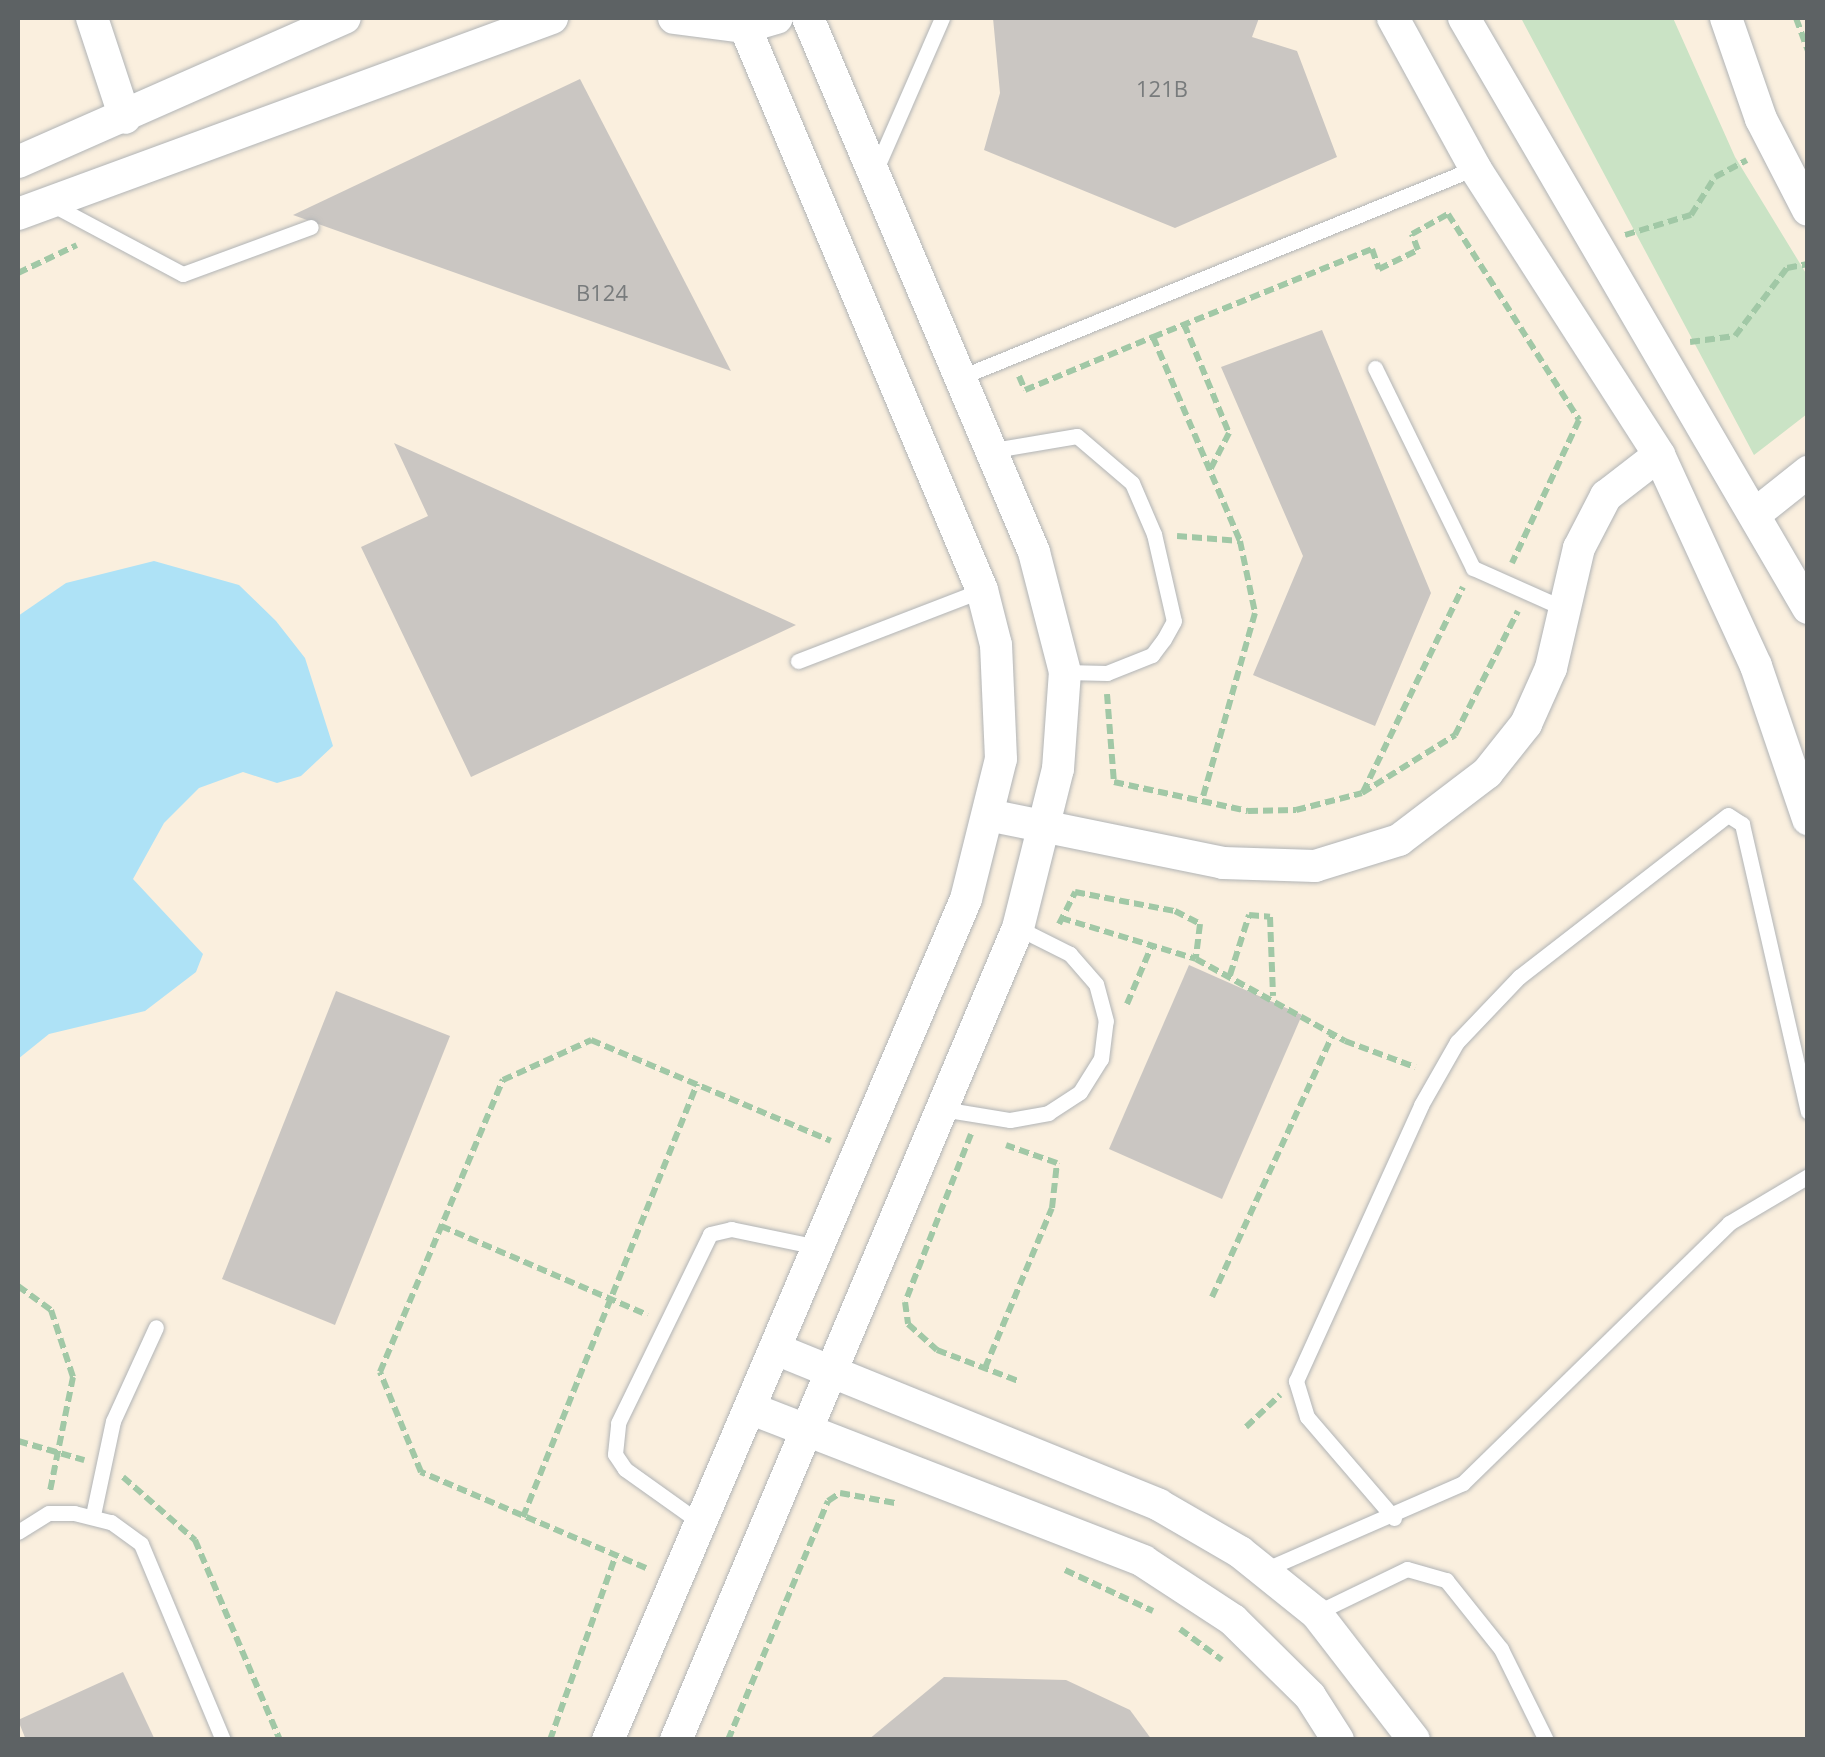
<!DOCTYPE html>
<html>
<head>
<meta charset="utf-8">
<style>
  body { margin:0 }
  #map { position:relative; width:1825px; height:1757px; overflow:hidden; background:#eeebe6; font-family:"Open Sans",sans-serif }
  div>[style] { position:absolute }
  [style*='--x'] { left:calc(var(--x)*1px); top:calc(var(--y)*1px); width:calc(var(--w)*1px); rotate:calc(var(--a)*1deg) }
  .commercial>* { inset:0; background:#faefde }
  .green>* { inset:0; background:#cae3c5 }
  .water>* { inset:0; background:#aee2f6 }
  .building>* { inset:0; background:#cac6c2 }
  .path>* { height:6px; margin-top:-3px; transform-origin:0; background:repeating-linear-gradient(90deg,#a1c8a6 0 10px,transparent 0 15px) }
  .roads { filter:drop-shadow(0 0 2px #b1b4b6) drop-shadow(0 0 2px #b1b4b6) }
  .lane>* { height:15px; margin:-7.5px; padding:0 7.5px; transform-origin:7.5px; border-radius:7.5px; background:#fff }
  .street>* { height:32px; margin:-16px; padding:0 16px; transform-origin:16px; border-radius:16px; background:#fff }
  span { translate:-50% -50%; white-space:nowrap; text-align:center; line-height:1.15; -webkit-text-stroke:10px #fff; paint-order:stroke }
  .number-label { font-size:22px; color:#787b7c }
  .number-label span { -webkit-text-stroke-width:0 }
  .frame { position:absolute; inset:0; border:20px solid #5d6264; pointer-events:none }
</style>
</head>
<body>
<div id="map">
  <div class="commercial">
    <i style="clip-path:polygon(18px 18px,1807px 18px,1807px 1739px,18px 1739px)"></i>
  </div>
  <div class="green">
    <i style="clip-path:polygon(1521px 18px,1673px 18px,1735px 157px,1807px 275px,1807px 414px,1754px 455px)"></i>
  </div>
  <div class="water">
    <i style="clip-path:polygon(154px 561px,239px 585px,276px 621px,305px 658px,333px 746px,301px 776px,277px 783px,243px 772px,199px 788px,164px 823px,133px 879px,203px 954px,196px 972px,145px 1011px,49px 1034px,18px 1059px,18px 616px,66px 583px)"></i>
  </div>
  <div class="building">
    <i style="clip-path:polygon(993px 18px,1259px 18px,1252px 37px,1297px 51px,1337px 157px,1175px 228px,984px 150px,1000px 93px)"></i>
    <i style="clip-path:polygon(580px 79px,731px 371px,293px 215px)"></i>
    <i style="clip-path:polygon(1322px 330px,1431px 593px,1375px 726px,1253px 675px,1303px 556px,1221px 367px)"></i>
    <i style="clip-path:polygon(394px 443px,796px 625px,471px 777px,361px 547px,428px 516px)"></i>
    <i style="clip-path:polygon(1189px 965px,1302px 1015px,1222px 1199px,1109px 1149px)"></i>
    <i style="clip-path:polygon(336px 991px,450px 1036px,335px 1325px,222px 1279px)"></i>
    <i style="clip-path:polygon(123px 1672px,155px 1740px,26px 1740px,18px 1720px)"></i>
    <i style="clip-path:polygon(944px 1677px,1066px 1680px,1130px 1710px,1152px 1740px,868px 1740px)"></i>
  </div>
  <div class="path">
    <i style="--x:1796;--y:18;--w:35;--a:70"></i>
    <i style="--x:1625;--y:235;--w:69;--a:-16.9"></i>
    <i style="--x:1691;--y:215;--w:45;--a:-57.7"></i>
    <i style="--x:1715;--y:177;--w:36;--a:-28"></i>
    <i style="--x:18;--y:273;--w:65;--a:-25.4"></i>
    <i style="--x:1184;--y:324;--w:118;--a:67.6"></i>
    <i style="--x:1229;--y:433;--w:42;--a:117.2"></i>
    <i style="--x:1153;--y:337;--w:236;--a:-21.9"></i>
    <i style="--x:1372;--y:249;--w:21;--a:71"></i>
    <i style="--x:1379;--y:269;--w:43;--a:-26"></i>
    <i style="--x:1418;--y:250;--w:17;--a:-111"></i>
    <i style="--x:1412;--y:234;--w:41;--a:-29.1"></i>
    <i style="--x:1448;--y:214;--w:244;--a:57.5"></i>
    <i style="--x:1579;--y:420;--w:158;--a:115.1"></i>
    <i style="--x:1690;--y:342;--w:45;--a:-7.6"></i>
    <i style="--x:1735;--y:336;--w:86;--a:-52.6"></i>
    <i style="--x:1787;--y:268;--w:21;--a:-11"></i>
    <i style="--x:1019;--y:376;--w:15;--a:67"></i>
    <i style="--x:1025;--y:390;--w:139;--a:-22.5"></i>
    <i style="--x:1153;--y:337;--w:222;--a:66.9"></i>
    <i style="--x:1240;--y:541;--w:74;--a:78.2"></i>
    <i style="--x:1255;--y:613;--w:194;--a:105.8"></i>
    <i style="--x:1177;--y:536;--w:63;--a:4.5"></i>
    <i style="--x:1107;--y:694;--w:88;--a:85.5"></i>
    <i style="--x:1114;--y:782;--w:137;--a:12.2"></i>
    <i style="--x:1248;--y:811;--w:48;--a:-1.2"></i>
    <i style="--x:1296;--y:810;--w:68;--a:-14.4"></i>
    <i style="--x:1362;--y:793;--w:110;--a:-31.9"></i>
    <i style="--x:1455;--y:735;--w:139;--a:-63.1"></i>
    <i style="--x:1363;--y:792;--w:228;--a:-64"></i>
    <i style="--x:1061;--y:918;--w:141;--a:16.9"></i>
    <i style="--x:1059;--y:924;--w:36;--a:-63"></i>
    <i style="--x:1075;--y:892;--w:102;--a:10.8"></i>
    <i style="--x:1175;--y:911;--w:28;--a:27"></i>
    <i style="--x:1200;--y:924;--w:35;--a:97"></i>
    <i style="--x:1196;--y:959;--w:170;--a:28.8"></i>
    <i style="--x:1345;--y:1041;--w:75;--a:20.4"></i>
    <i style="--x:1230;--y:975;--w:63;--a:-72.4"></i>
    <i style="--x:1249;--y:915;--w:21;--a:5"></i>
    <i style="--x:1270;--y:917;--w:79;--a:87.8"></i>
    <i style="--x:1127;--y:1004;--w:64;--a:-67"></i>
    <i style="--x:971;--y:1134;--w:180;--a:111.4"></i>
    <i style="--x:905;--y:1302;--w:22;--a:82"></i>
    <i style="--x:908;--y:1324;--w:39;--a:42"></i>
    <i style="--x:937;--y:1350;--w:87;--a:20.9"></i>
    <i style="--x:441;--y:1226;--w:225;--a:23.3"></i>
    <i style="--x:18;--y:1286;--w:41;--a:36"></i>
    <i style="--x:51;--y:1310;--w:71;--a:71.8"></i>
    <i style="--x:73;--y:1377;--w:116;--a:101.4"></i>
    <i style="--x:1212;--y:1297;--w:292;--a:-65.3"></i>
    <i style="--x:985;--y:1368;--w:173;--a:-67.3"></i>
    <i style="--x:1052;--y:1208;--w:45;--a:-83.7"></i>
    <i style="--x:1057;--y:1163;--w:54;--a:-160.6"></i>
    <i style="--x:1246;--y:1427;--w:47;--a:-43.3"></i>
    <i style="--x:18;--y:1441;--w:69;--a:16.1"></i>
    <i style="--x:123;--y:1477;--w:96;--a:41.2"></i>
    <i style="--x:195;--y:1540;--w:217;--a:67"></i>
    <i style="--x:523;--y:1517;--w:467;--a:-68.1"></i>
    <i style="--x:646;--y:1568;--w:245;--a:-156.9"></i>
    <i style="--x:421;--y:1472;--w:108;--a:-112.3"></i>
    <i style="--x:380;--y:1372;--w:317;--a:-67.2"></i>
    <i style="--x:503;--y:1080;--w:97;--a:-24.4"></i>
    <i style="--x:591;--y:1040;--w:260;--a:22.8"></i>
    <i style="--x:1065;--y:1570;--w:97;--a:25"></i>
    <i style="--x:1180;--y:1629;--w:52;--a:36.4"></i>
    <i style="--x:550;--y:1740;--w:194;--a:-70.4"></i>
    <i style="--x:728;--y:1740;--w:259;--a:-67.3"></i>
    <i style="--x:828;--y:1501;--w:14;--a:-34"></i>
    <i style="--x:840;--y:1493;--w:56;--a:10.3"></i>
  </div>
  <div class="roads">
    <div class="lane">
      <i style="--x:876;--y:169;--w:165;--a:-66.4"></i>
      <i style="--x:53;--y:205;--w:147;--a:28"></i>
      <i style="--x:183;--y:274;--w:136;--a:-20.2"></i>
      <i style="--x:1375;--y:368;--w:223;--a:63.9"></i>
      <i style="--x:1473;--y:568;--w:101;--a:24"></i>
      <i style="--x:961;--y:377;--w:555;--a:-22.13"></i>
      <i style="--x:994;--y:450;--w:84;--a:-9.6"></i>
      <i style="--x:1077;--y:436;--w:72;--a:40.5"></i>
      <i style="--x:1132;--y:483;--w:56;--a:66.7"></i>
      <i style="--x:1154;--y:534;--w:89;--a:77.1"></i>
      <i style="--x:1174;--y:621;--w:21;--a:119"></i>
      <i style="--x:1164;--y:639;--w:20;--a:127"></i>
      <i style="--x:1152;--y:655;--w:48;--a:158.2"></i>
      <i style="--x:1107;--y:673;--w:42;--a:-178.6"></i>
      <i style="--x:798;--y:661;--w:197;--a:-21.1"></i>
      <i style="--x:942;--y:1109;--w:69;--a:9.2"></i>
      <i style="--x:1010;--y:1120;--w:39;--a:-10"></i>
      <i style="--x:1048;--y:1113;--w:38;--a:-33"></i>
      <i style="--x:1080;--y:1092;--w:39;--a:-58"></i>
      <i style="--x:1101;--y:1059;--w:38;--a:-83"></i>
      <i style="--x:1106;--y:1021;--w:38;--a:-105"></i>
      <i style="--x:1096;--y:984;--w:40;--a:-131"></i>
      <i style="--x:1070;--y:954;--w:58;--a:-153.4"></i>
      <i style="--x:93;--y:1515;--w:96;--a:-78"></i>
      <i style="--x:113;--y:1421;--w:103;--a:-65.4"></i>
      <i style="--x:1394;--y:1518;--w:133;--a:-130.7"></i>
      <i style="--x:1307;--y:1417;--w:38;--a:-107"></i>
      <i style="--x:1296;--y:1381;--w:303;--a:-65.6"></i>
      <i style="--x:1421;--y:1105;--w:73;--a:-60.3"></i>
      <i style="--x:1457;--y:1042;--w:90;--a:-46.4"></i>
      <i style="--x:1519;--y:977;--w:264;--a:-37.8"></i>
      <i style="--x:1728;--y:815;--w:17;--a:33"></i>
      <i style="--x:1742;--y:824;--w:295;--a:77.1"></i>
      <i style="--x:702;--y:1524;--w:95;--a:-144.5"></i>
      <i style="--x:625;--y:1469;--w:18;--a:-124"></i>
      <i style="--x:615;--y:1454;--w:31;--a:-84"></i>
      <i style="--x:618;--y:1423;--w:210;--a:-64"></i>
      <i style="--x:710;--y:1234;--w:22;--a:-13"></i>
      <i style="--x:731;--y:1229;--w:89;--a:11.7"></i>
      <i style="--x:18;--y:1532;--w:36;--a:-32"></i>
      <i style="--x:49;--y:1513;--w:25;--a:0"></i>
      <i style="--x:74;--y:1513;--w:38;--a:14"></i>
      <i style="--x:111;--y:1522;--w:37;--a:36"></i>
      <i style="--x:141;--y:1544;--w:212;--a:67.3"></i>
      <i style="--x:1264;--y:1570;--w:217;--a:-23.6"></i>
      <i style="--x:1463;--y:1483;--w:372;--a:-44.3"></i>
      <i style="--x:1729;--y:1223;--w:92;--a:-30.7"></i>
      <i style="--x:1316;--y:1613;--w:101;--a:-25.8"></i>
      <i style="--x:1407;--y:1569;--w:41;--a:15.8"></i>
      <i style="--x:1446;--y:1580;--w:88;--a:51.4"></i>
      <i style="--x:1501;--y:1649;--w:102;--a:63.7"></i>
    </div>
    <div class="street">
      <i style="--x:92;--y:18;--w:105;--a:71.7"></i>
      <i style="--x:674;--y:18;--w:72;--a:7.2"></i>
      <i style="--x:745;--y:27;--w:33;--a:-16"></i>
      <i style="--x:1393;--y:18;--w:171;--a:61.3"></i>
      <i style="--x:1475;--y:168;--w:341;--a:57.3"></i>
      <i style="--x:1659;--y:455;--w:232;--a:65.3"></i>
      <i style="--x:1756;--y:666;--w:162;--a:71.2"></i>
      <i style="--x:1464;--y:18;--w:683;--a:59.76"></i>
      <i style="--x:1726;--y:18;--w:107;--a:70.9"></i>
      <i style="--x:1761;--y:119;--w:102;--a:62.7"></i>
      <i style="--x:18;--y:162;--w:357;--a:-23.8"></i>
      <i style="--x:18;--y:214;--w:569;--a:-20.16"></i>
      <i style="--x:1759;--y:511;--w:63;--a:-38.5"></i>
      <i style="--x:993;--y:816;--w:235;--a:11.5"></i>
      <i style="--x:1223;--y:863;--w:92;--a:1.9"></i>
      <i style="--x:1315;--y:866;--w:88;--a:-17.2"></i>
      <i style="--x:1399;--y:840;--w:111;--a:-37.3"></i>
      <i style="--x:1487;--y:773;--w:63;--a:-51.5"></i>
      <i style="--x:1526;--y:724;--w:61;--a:-65.9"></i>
      <i style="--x:1551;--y:668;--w:123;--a:-76.9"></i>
      <i style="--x:1579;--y:548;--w:59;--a:-62.6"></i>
      <i style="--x:1606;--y:496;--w:67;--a:-37.7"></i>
      <i style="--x:778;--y:1350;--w:411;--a:22.1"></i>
      <i style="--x:1159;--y:1505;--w:94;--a:30.1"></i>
      <i style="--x:1240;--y:1552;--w:97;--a:38.8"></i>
      <i style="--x:1316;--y:1613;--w:160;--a:52.3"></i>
      <i style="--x:752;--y:1409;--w:420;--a:21.2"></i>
      <i style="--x:1143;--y:1561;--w:108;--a:33.2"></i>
      <i style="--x:1233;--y:1620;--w:108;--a:44.6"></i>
      <i style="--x:1310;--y:1696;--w:52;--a:57.5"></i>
      <i style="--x:608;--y:1740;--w:914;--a:-66.94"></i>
      <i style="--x:966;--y:899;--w:144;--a:-76"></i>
      <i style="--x:1001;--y:759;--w:114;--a:-92.5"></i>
      <i style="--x:996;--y:645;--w:57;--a:-104.3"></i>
      <i style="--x:982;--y:590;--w:611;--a:-112.83"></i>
      <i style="--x:676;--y:1740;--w:881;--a:-67.16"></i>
      <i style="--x:1018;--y:928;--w:164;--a:-75.9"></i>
      <i style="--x:1058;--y:769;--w:97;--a:-85.9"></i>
      <i style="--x:1065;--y:672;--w:124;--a:-104.5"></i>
      <i style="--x:1034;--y:552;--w:580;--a:-112.94"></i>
    </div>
  </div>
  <div class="number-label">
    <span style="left:1162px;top:89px">121B</span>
    <span style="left:602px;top:293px">B124</span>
  </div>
  <div class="frame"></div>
</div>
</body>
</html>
